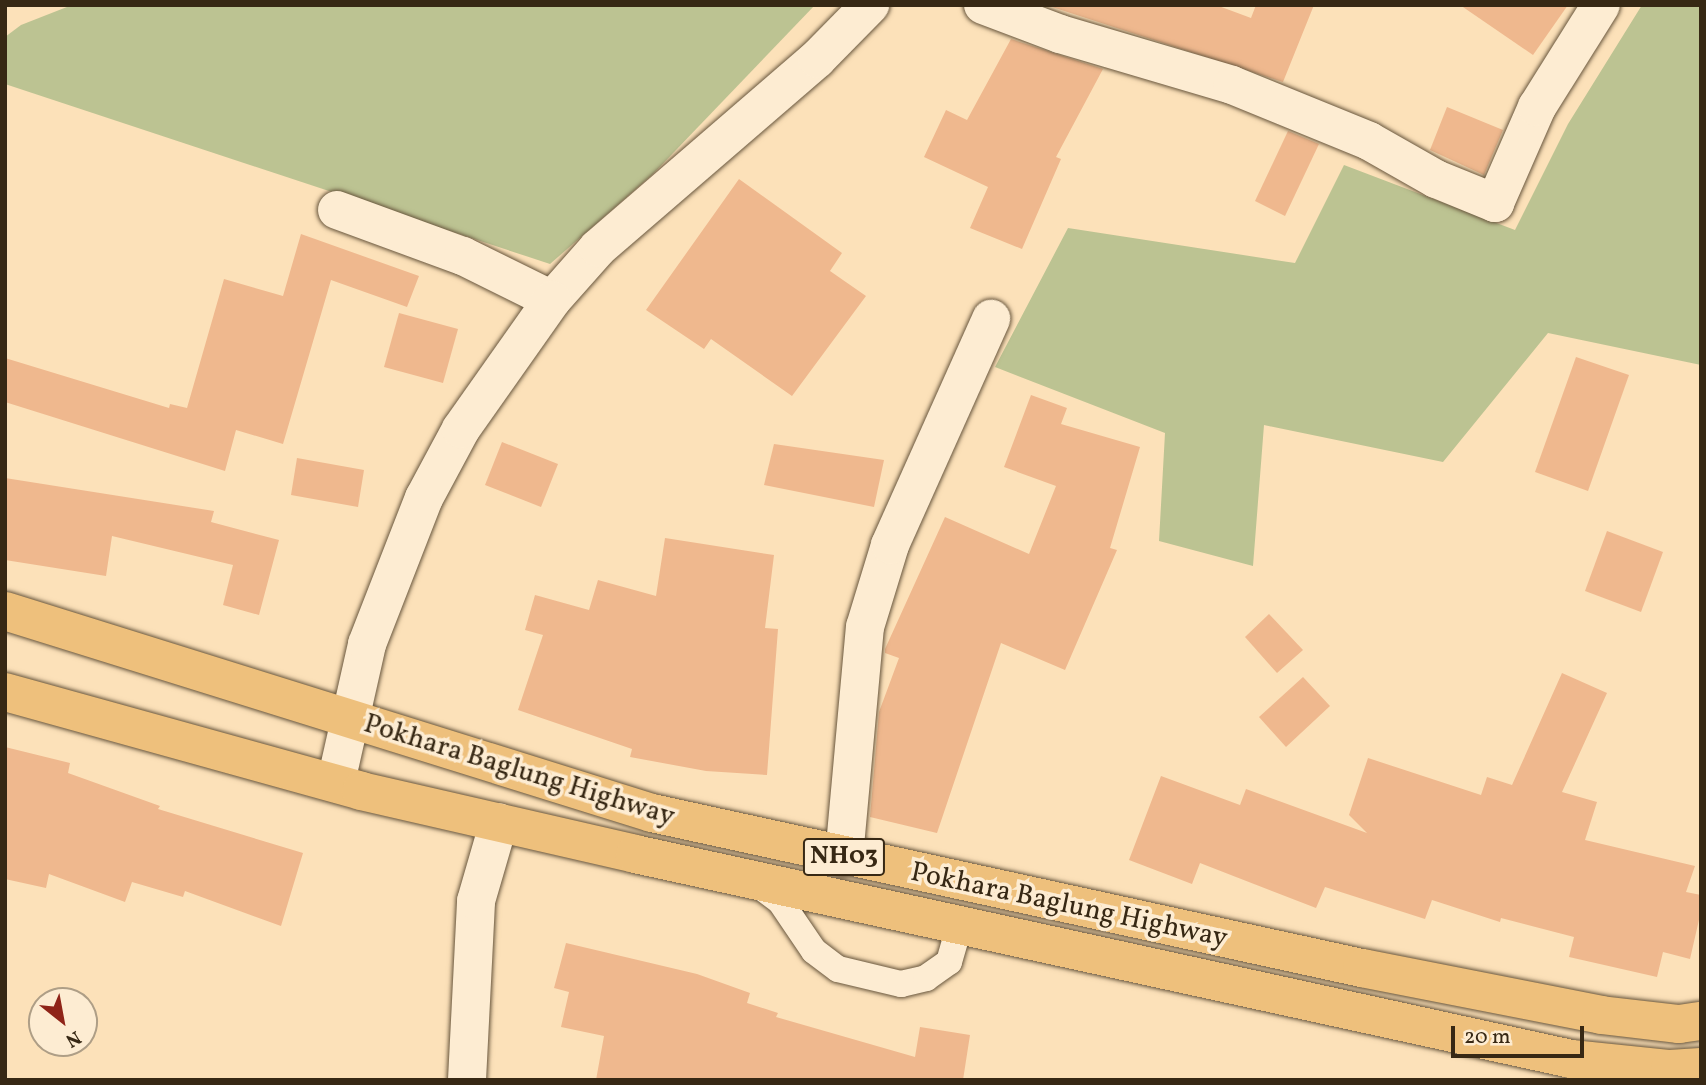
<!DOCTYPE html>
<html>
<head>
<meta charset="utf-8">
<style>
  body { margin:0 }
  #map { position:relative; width:1706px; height:1085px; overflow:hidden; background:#fce1b9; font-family:Vollkorn,serif }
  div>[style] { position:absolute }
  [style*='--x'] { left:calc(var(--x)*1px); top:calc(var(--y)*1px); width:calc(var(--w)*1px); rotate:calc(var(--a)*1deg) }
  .green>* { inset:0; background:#bcc392 }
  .building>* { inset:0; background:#efb88e }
  .roads { filter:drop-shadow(0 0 2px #68563d) drop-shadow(0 0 2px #68563d) }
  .service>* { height:26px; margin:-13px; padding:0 13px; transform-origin:13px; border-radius:13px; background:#fdecd2 }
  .minor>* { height:38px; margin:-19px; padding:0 19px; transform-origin:19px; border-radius:19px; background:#fdecd2 }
  .trunk>* { height:38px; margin:-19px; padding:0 19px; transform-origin:19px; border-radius:19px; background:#eec07c }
  span { translate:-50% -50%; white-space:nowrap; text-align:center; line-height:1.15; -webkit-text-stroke:7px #fdecd2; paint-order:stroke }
  .shield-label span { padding:2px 5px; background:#fdecd2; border:2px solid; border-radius:5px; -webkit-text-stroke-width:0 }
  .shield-label { font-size:26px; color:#372814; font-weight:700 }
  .street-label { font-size:28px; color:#372814 }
  .frame { position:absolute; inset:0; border:7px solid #372814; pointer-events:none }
  .north { position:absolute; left:28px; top:987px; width:70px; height:70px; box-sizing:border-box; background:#fdecd2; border:2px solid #ae9e86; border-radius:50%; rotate:149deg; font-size:19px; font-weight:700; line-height:28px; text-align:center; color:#372814 }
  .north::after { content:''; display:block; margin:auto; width:24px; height:32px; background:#8f2418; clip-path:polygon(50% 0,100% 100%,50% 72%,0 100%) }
  .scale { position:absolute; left:1451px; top:1026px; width:133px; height:32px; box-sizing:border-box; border:4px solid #372814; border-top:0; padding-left:9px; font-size:21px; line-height:24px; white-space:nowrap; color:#372814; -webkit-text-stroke:5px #fdecd2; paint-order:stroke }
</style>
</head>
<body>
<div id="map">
  <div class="green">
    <i style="clip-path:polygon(72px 5px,815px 5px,653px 174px,550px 264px,5px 84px,5px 37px,21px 25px)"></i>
    <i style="clip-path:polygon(1642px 5px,1701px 5px,1701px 365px,1548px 333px,1443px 462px,1264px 425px,1253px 566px,1159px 541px,1165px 433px,995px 367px,1068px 228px,1295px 263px,1344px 165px,1515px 230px,1568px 124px)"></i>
  </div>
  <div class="building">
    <i style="clip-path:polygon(1046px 5px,1216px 5px,1251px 18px,1256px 5px,1314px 5px,1283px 82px)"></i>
    <i style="clip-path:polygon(1460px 5px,1568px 5px,1533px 55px)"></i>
    <i style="clip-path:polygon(1011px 39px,1103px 69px,1056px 157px,1061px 159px,1022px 249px,970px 228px,988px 187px,924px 157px,946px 110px,967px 120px)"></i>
    <i style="clip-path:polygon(1447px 107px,1503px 130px,1484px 175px,1430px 150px)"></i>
    <i style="clip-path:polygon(1288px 131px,1319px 144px,1285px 216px,1255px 201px)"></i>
    <i style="clip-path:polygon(739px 179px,842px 253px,830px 271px,866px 296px,792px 396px,711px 339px,704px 349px,646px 310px)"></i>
    <i style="clip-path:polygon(301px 234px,419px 276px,407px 307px,331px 280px,283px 444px,236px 430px,225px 471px,5px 402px,5px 358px,169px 408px,170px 404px,187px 408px,224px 279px,283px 296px)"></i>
    <i style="clip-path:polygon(399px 313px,458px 329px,443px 383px,384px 367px)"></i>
    <i style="clip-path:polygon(1576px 357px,1629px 375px,1588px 491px,1535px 472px)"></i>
    <i style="clip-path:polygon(1031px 395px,1067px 408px,1061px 424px,1140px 447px,1110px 548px,1117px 550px,1065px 670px,1001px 643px,937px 833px,870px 817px,879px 712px,899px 658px,885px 653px,885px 649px,945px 517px,1029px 554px,1056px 486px,1004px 467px)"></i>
    <i style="clip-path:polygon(502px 442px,558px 464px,541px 507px,485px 485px)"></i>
    <i style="clip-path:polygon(774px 444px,884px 460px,874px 507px,764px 485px)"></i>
    <i style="clip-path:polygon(297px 458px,364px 470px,358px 507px,291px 495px)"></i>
    <i style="clip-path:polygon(5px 478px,214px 511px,211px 522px,279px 540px,259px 615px,223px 605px,233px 565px,112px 536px,106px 576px,5px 560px)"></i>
    <i style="clip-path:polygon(1607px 531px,1663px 552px,1641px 612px,1585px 591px)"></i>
    <i style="clip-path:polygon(665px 538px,774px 555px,765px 628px,778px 629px,767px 775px,706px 771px,630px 757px,632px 749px,518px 710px,543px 635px,525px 630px,535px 595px,589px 610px,598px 580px,656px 596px)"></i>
    <i style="clip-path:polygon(1269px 614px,1303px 650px,1277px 673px,1245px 637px)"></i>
    <i style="clip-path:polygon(1562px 673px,1607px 693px,1562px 792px,1597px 802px,1585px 840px,1695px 866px,1686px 892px,1701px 895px,1701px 911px,1690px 959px,1663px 952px,1657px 977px,1569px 957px,1574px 937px,1501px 918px,1500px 922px,1432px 900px,1425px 919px,1325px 887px,1316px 908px,1200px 863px,1192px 884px,1129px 860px,1161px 776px,1240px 805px,1246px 789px,1367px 833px,1349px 815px,1368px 758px,1481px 795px,1487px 777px,1512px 785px)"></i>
    <i style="clip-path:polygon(1303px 677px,1330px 706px,1286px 747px,1259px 717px)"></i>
    <i style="clip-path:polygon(5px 747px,70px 763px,68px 773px,160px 806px,158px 809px,303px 853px,281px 926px,185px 891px,183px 897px,132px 882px,125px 902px,49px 874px,46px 888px,5px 879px)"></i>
    <i style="clip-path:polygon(566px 943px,697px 974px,750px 993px,747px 1003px,778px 1013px,776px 1017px,915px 1057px,920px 1027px,970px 1035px,963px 1080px,596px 1080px,604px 1036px,561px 1027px,569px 992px,554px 988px)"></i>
  </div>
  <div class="roads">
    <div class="service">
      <i style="--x:756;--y:883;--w:30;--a:37"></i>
      <i style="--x:780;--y:901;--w:60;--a:55.8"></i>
      <i style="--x:814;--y:951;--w:30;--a:37"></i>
      <i style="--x:838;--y:969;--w:65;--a:13.4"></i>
      <i style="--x:901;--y:984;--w:26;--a:-13"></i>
      <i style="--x:926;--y:978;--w:28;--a:-35"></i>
      <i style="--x:949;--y:962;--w:40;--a:-74"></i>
    </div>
    <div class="minor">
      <i style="--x:983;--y:5;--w:82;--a:20.6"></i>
      <i style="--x:1060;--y:34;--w:179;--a:16.5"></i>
      <i style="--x:1232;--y:85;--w:148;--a:22.2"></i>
      <i style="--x:1369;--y:141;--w:77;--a:29.6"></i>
      <i style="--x:1436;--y:179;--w:64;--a:22.1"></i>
      <i style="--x:1495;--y:203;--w:105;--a:-66.4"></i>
      <i style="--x:1537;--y:107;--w:120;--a:-57.9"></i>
      <i style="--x:337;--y:210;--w:134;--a:20.1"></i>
      <i style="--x:463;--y:256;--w:99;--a:26.3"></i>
      <i style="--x:552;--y:300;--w:69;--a:-48.5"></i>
      <i style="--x:598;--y:248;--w:289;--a:-40.8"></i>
      <i style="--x:817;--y:59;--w:76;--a:-45.5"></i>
      <i style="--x:336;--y:782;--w:141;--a:-77.3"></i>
      <i style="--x:367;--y:644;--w:157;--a:-68.7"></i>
      <i style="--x:424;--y:498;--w:78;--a:-61.8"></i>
      <i style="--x:461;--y:429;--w:158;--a:-54.8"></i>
      <i style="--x:844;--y:857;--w:231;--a:-84.8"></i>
      <i style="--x:865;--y:627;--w:86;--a:-73"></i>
      <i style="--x:890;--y:545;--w:248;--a:-65.9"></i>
      <i style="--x:467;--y:1080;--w:179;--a:-87.1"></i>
      <i style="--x:476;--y:901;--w:82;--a:-73.8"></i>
    </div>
    <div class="trunk">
      <i style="--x:5;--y:611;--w:678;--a:17.34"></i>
      <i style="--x:652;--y:813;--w:727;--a:12.32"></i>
      <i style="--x:1362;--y:968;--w:244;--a:11.1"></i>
      <i style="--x:1601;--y:1015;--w:79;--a:6.6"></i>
      <i style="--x:1679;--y:1024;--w:22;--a:-8"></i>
      <i style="--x:5;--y:692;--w:370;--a:15.5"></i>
      <i style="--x:361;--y:791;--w:281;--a:12.9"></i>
      <i style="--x:635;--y:854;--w:958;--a:12.35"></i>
      <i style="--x:1571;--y:1059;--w:100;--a:5.8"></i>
      <i style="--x:1670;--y:1069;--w:31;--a:-4"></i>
    </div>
  </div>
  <div class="shield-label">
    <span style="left:844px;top:857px">NH03</span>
  </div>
  <div class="street-label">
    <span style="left:519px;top:771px;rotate:17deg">Pokhara Baglung Highway</span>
    <span style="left:1069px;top:906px;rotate:12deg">Pokhara Baglung Highway</span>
  </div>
  <div class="frame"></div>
  <div class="north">N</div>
  <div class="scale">20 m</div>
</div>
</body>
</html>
